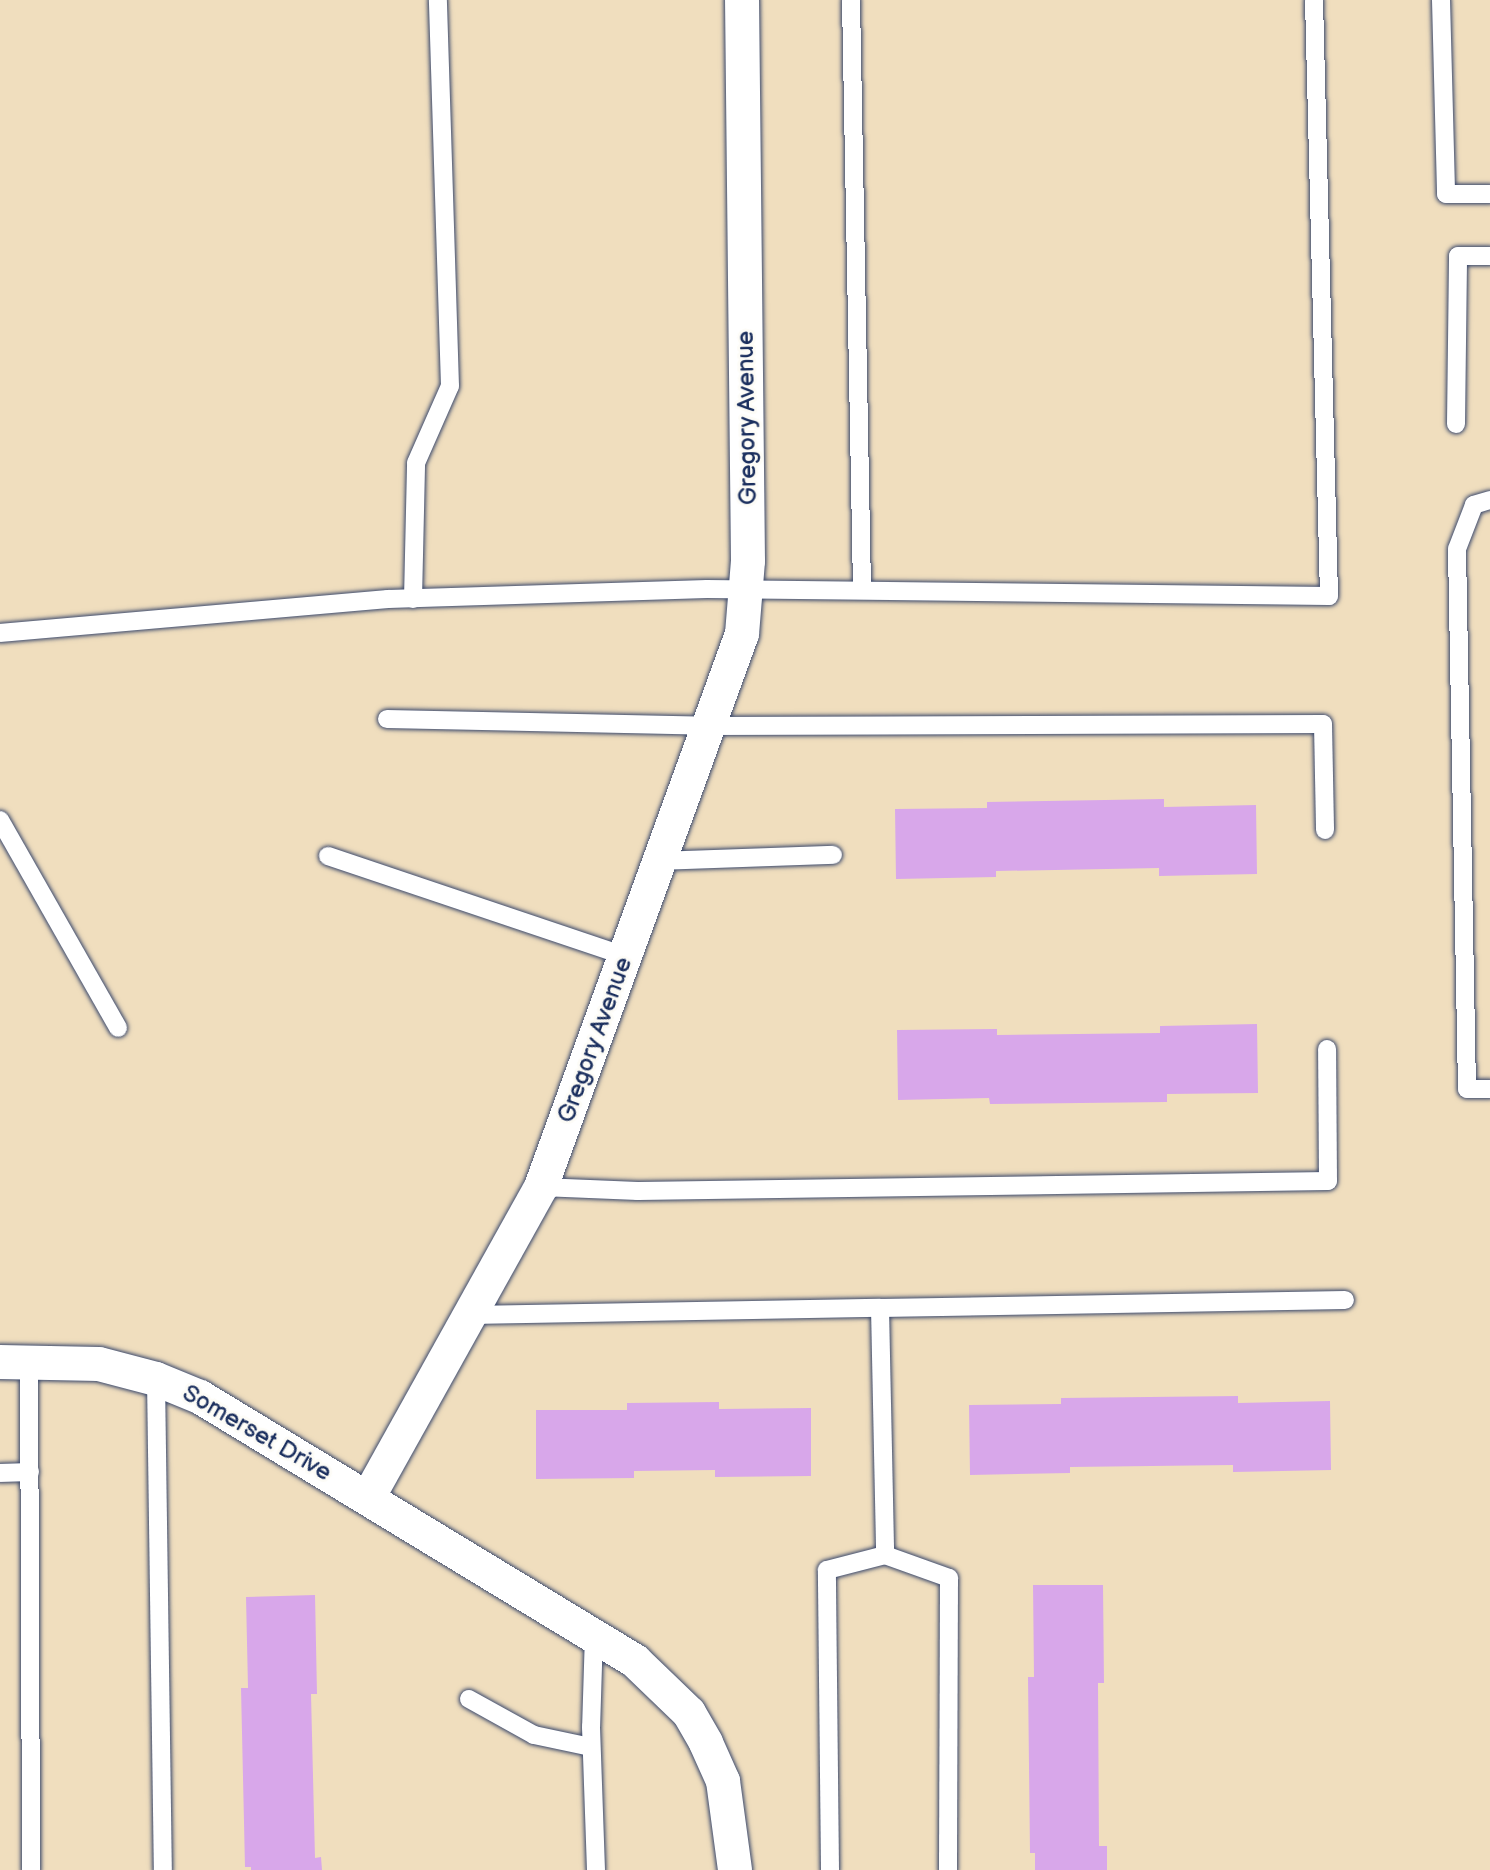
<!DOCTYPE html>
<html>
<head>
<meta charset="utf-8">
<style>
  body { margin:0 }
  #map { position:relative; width:1490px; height:1870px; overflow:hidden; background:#f0debe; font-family:"Balsamiq Sans",sans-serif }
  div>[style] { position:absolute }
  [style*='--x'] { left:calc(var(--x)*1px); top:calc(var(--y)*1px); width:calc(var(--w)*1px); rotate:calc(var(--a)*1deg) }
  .building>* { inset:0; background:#d8a7ea }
  .roads { filter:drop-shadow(0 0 2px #3b496c) drop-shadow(0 0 2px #3b496c) }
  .service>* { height:18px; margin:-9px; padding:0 9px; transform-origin:9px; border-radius:9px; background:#fff }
  .minor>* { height:34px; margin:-17px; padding:0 17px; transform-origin:17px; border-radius:17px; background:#fff }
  span { translate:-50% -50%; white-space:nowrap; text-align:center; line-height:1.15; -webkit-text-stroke:6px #fdfcf7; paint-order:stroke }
  .street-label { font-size:24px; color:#1b2f5e }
</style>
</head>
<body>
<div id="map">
  <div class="building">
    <i style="clip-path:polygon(1164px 799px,1164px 807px,1256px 805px,1257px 874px,1159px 876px,1159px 868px,996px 871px,996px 877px,896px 879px,895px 809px,987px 808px,987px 802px)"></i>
    <i style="clip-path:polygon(1257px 1024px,1258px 1093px,1167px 1094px,1167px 1102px,990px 1104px,989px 1098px,898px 1100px,897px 1030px,997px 1029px,997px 1035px,1160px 1033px,1160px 1026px)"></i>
    <i style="clip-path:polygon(1238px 1396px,1238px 1403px,1330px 1401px,1331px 1470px,1233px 1472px,1233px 1465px,1070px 1467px,1070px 1473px,970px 1475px,969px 1405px,1061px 1404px,1061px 1398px)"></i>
    <i style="clip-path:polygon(719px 1402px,719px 1409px,811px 1408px,811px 1476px,715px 1477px,715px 1470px,634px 1471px,634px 1478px,536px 1479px,536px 1410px,627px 1410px,627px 1403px)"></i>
    <i style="clip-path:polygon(1033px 1585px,1103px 1585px,1104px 1683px,1098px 1683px,1099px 1846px,1107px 1846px,1107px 1870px,1035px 1870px,1035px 1853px,1030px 1853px,1028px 1677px,1034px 1677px)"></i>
    <i style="clip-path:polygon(315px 1595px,317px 1694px,311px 1694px,315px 1858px,321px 1857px,322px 1870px,251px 1870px,251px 1867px,245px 1867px,241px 1688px,248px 1688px,246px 1597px)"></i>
  </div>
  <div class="roads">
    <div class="service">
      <i style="--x:851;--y:0;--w:589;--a:88.93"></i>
      <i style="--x:1441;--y:0;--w:194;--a:88.5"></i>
      <i style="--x:1446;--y:194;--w:44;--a:0"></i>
      <i style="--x:1456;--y:424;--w:168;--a:-89.3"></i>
      <i style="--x:1458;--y:256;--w:32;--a:0"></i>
      <i style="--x:1490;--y:500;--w:17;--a:163"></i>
      <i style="--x:1474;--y:505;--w:47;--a:111.1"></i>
      <i style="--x:1457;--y:549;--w:540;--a:88.94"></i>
      <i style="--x:1467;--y:1089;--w:23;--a:0"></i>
      <i style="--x:413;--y:599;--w:136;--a:-88.7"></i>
      <i style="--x:416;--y:463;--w:84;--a:-66.2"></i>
      <i style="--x:450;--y:386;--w:386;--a:-91.8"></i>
      <i style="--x:0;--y:633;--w:389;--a:-5"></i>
      <i style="--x:388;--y:599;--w:319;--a:-1.8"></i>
      <i style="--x:707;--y:589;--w:622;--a:0.64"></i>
      <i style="--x:1329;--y:596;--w:596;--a:-91.44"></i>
      <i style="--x:387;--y:719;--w:321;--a:1.2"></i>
      <i style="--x:708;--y:726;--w:615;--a:-0.19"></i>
      <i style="--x:1323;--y:724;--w:106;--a:88.9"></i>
      <i style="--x:0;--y:820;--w:239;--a:60.4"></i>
      <i style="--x:328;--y:856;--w:313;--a:18.6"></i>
      <i style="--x:659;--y:861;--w:174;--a:-2"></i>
      <i style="--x:541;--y:1187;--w:97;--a:2.4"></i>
      <i style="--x:638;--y:1191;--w:690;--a:-0.83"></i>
      <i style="--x:1328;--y:1181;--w:132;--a:-90.4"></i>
      <i style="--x:880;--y:1308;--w:465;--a:-1"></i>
      <i style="--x:470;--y:1315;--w:410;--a:-1"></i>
      <i style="--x:880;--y:1308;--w:247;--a:88.8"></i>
      <i style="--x:885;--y:1555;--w:68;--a:19.8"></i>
      <i style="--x:949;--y:1578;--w:292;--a:90.2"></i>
      <i style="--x:29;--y:1361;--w:509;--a:89.77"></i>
      <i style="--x:156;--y:1379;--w:491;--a:89.2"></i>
      <i style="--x:0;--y:1473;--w:30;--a:-2"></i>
      <i style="--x:594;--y:1634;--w:93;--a:91.8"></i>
      <i style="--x:591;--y:1727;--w:143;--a:88"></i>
      <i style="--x:469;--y:1699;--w:74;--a:29"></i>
      <i style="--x:534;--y:1735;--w:58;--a:11.9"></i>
      <i style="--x:830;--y:1870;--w:300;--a:-90.6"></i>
      <i style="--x:827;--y:1570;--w:60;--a:-14.5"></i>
    </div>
    <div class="minor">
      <i style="--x:0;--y:1362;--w:99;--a:1.2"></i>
      <i style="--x:99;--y:1364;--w:59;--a:14.7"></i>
      <i style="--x:156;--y:1379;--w:48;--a:22.2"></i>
      <i style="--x:200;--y:1397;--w:509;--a:31.25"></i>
      <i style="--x:635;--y:1661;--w:75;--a:43.9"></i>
      <i style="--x:689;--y:1713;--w:34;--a:60"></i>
      <i style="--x:706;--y:1743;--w:42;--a:65.9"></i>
      <i style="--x:723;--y:1781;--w:90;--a:82.3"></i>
      <i style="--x:368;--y:1498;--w:356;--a:-60.9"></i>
      <i style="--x:541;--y:1187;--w:588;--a:-70.03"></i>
      <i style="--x:742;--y:634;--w:73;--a:-85.3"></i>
      <i style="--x:748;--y:561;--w:561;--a:-90.61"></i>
    </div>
  </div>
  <div class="street-label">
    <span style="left:747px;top:418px;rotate:-91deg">Gregory Avenue</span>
    <span style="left:595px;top:1040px;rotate:-70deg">Gregory Avenue</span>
    <span style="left:257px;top:1433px;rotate:30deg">Somerset Drive</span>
  </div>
</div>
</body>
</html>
